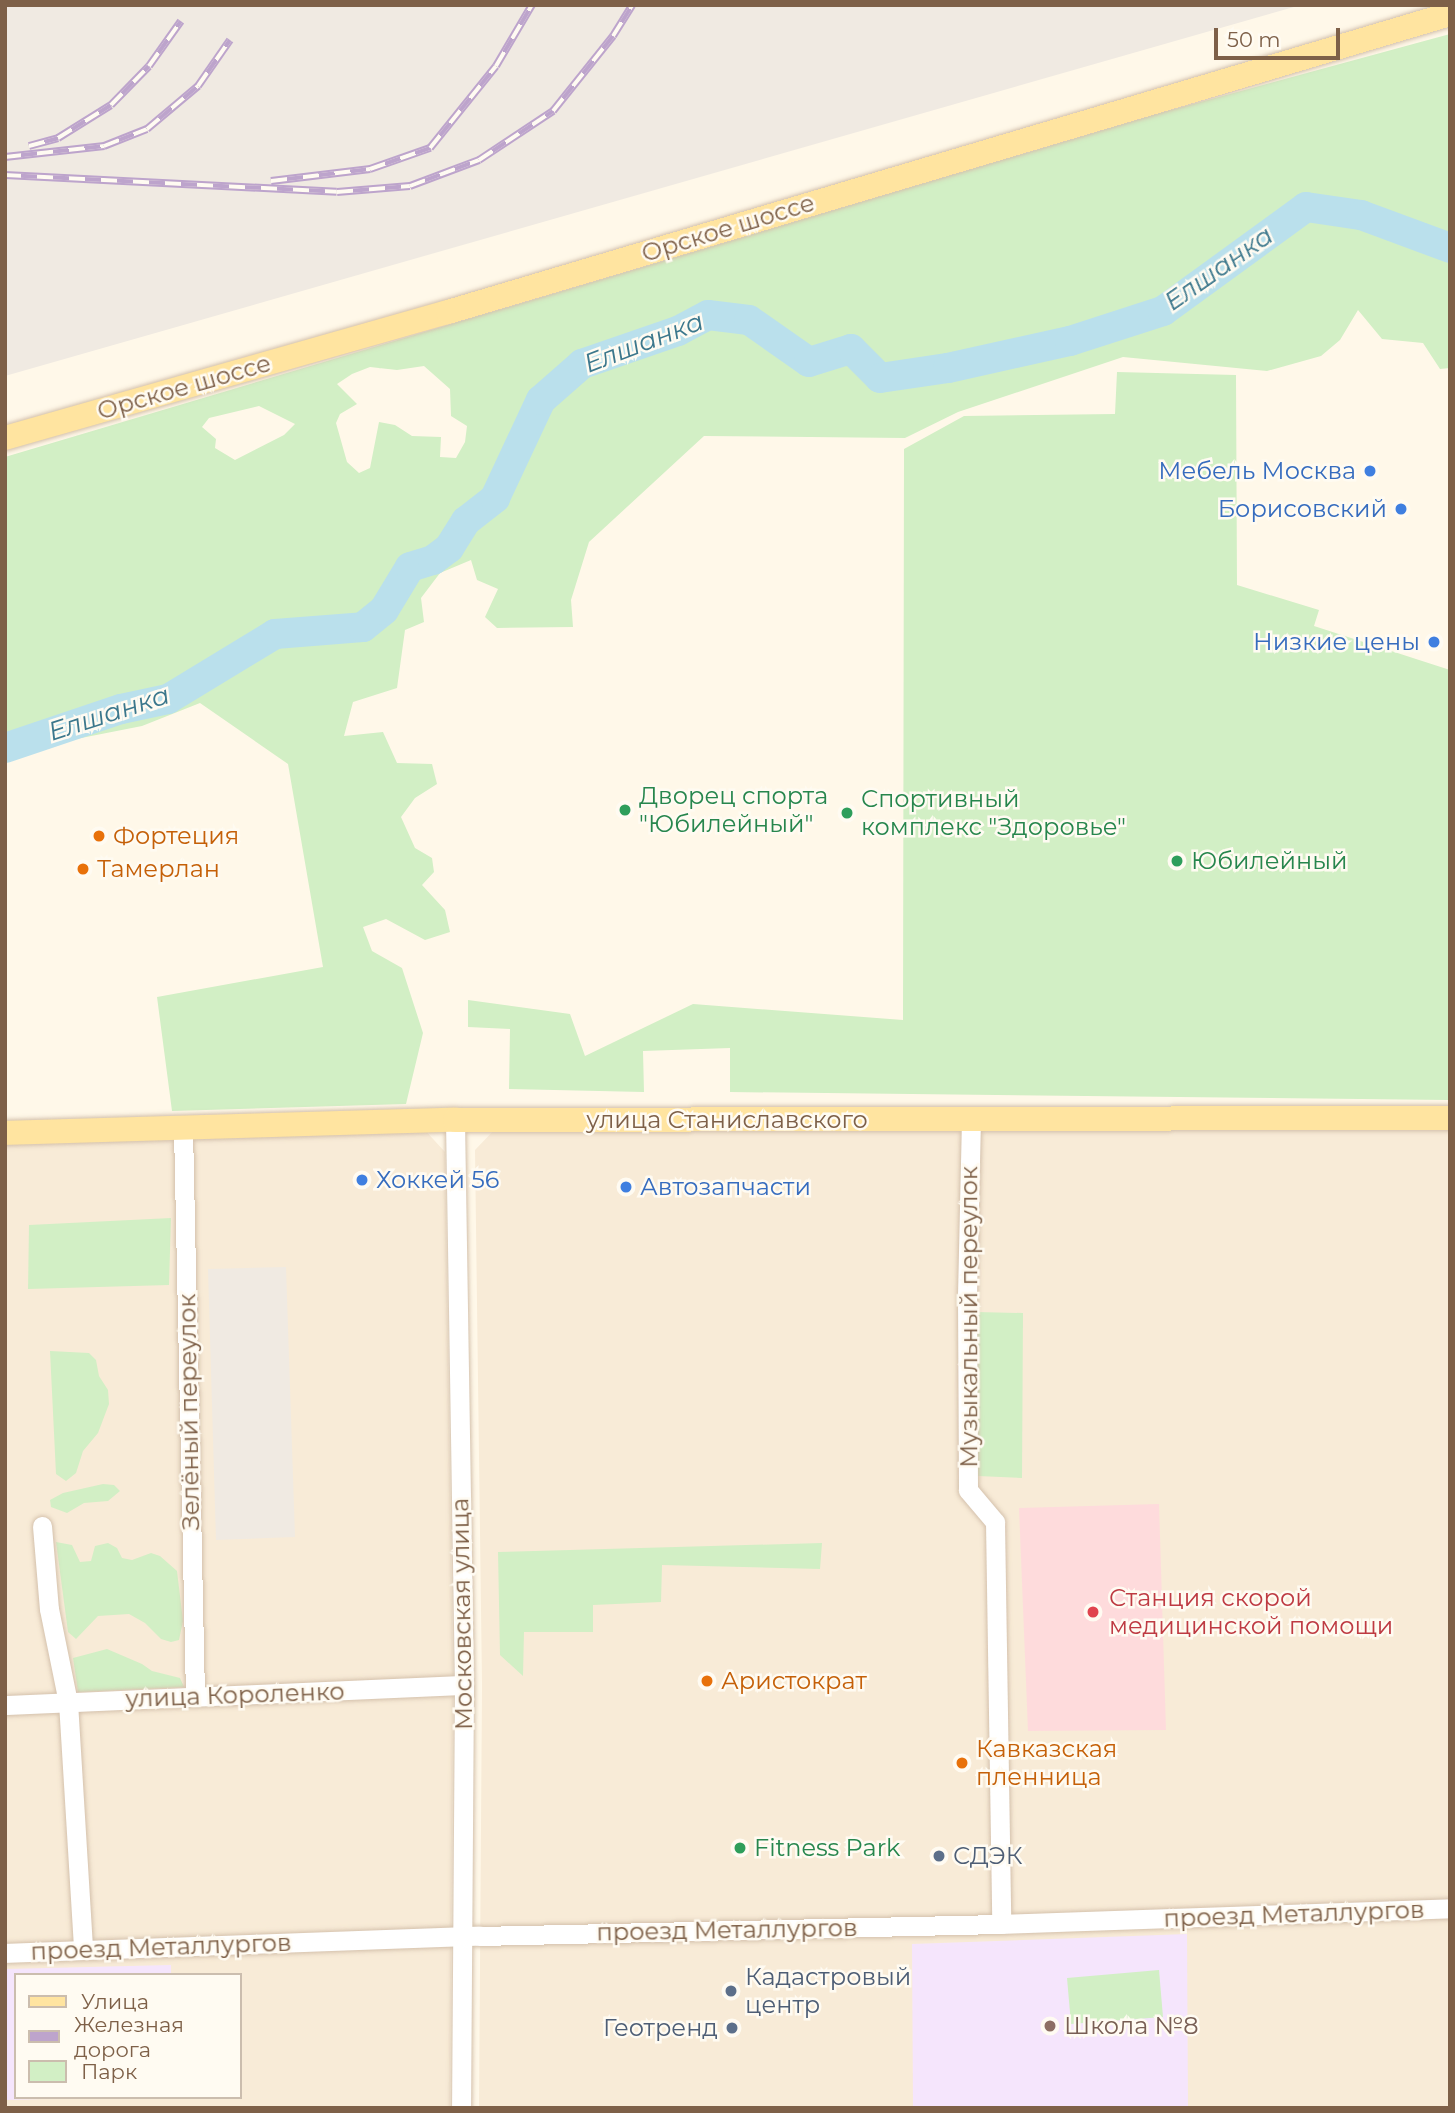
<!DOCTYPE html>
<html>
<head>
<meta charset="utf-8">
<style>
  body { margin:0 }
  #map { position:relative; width:1455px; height:2113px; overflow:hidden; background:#fff8e9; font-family:Montserrat,sans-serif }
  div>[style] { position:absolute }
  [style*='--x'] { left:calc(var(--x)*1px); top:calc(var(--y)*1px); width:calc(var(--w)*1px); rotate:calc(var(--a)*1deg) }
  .residential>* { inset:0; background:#f8ebd7 }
  .industrial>* { inset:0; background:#f0eae2 }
  .education>* { inset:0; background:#f5e5fc }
  .medical>* { inset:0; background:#fedbdc }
  .green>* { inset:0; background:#d2efc5 }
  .river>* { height:30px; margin:-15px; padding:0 15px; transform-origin:15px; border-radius:15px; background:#bae0ec }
  .roads { filter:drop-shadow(0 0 2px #d4c1ac) drop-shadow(0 0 2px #d4c1ac) }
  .minor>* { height:19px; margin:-9.5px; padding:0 9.5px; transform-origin:9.5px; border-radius:9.5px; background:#fff }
  .major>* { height:24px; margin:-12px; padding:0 12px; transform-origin:12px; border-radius:12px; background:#ffe4a0 }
  .rail>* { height:8px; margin-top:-4px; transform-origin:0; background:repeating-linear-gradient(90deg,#fffbf2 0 16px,#bda4cc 0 32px); box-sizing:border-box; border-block:2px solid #bda4cc }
  .dots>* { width:19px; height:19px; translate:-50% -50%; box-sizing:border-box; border:4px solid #fffbf2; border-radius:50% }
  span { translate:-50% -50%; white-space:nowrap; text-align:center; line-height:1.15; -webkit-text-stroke:5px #fffbf2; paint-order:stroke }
  .street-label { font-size:24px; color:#7e6048 }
  .shop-label { font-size:24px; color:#366cbe }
  .right { translate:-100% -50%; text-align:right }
  .left { translate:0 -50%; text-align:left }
  .leisure-label { font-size:24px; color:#27864d }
  .food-label { font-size:24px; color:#c56008 }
  .health-label { font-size:24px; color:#be3a42 }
  .service-label { font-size:24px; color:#4e5e75 }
  .education-label { font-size:24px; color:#785e54 }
  .water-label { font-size:26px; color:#3b778c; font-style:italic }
  .frame { position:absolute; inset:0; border:7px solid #7e6048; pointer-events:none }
  .legend { position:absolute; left:14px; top:1973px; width:228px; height:126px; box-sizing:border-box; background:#fffbf2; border:2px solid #cbbdae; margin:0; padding:9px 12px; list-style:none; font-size:21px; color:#7e6048 }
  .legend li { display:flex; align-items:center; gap:14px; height:35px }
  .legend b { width:35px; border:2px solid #cbbdae }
  .scale { position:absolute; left:1214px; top:28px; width:126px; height:32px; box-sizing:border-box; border:4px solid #7e6048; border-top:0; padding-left:9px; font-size:21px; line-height:24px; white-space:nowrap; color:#7e6048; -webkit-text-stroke:5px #fffbf2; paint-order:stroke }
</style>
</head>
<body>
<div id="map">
  <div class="residential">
    <i style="clip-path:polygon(1450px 1125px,1450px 2108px,479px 2108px,482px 1685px,475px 1150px,497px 1127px)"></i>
    <i style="clip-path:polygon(evenodd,423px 1128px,445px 1152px,453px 1685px,450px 2108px,5px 2108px,5px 1141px,423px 1128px,16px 1975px,240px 1975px,240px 2097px,16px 2097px,16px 1975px)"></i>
  </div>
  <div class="industrial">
    <i style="clip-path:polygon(5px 5px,1301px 5px,5px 376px)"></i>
    <i style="clip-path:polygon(286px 1267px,295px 1537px,216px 1540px,208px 1269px)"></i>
  </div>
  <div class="education">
    <i style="clip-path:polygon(1187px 1934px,1188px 2108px,913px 2108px,912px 1944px)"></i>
    <i style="clip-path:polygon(171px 1965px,171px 1975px,16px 1975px,16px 2097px,116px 2097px,5px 2100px,5px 1969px)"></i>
  </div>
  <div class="medical">
    <i style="clip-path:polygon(1159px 1504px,1166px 1730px,1028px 1731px,1019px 1508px)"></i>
  </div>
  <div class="green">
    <i style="clip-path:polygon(evenodd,1450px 34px,1450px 368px,1440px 369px,1423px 343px,1382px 339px,1358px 310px,1340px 340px,1321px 356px,1267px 371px,1123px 357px,958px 412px,905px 438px,704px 436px,589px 542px,571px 600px,573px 627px,497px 628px,485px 617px,498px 589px,477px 580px,471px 560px,440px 573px,421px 598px,424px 622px,405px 630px,397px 688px,353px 702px,344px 736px,383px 732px,397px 763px,432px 764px,437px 784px,415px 798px,401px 817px,415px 848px,432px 858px,434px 872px,422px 885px,445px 910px,450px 932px,425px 940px,386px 919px,363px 927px,372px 951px,402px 968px,423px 1033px,406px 1104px,172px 1111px,157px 997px,323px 967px,288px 764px,200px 703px,142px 726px,5px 753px,5px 457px,1160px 113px,1450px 34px,424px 366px,450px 389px,451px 416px,467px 426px,465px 442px,456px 458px,440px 457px,441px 437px,412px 436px,395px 425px,379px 422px,370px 468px,359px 473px,347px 462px,336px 423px,340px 414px,357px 404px,337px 384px,352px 374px,370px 367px,397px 370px,424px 366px,1450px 34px,259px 406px,295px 424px,284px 435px,235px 460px,215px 448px,216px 439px,202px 427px,209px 418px,259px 406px)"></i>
    <i style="clip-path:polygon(1117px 372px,1236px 375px,1237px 585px,1319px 610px,1314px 626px,1450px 670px,1450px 1100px,730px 1092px,730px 1048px,643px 1051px,644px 1092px,509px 1089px,510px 1029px,468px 1027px,468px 1000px,570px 1014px,585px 1056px,693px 1004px,903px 1020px,904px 449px,964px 416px,1115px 414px)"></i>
    <i style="clip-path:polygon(171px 1218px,169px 1285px,28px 1289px,29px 1225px)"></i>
    <i style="clip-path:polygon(976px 1312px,1023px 1313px,1022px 1478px,978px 1476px)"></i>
    <i style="clip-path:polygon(50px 1351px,89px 1353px,96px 1360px,99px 1376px,108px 1390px,109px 1404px,98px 1433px,83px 1451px,76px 1473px,66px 1481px,56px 1474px)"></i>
    <i style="clip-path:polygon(103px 1484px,114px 1485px,120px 1491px,108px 1501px,84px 1503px,67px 1513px,51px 1507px,50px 1500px,63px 1493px)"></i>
    <i style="clip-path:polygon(56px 1542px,72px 1545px,80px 1562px,91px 1561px,95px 1546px,108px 1543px,117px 1548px,122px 1558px,132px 1560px,151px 1553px,160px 1556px,177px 1571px,183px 1621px,179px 1640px,171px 1642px,161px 1639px,145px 1623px,129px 1614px,98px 1616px,76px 1639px,68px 1632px)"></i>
    <i style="clip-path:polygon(822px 1543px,820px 1569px,662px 1565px,661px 1602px,593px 1605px,593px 1632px,524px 1632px,523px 1676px,500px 1655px,498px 1552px)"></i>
    <i style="clip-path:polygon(107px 1649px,142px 1664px,152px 1671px,180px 1678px,184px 1687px,78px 1692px,73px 1658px)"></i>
    <i style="clip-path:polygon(1159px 1970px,1163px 2017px,1071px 2024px,1067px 1978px)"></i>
  </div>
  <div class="river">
    <i style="--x:5;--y:748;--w:122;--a:-18.6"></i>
    <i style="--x:121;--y:709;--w:48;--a:-12"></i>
    <i style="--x:168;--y:699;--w:125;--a:-31.3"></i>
    <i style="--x:275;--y:634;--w:88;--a:-4.5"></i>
    <i style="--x:363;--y:627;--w:27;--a:-39"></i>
    <i style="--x:384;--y:610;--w:50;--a:-58.8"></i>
    <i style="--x:410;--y:567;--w:24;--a:-17"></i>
    <i style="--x:433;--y:560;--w:20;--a:-37"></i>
    <i style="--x:449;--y:548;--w:32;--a:-58"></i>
    <i style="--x:466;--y:521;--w:37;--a:-38"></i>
    <i style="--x:495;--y:498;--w:108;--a:-64.9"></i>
    <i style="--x:541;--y:400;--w:55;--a:-41.3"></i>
    <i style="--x:582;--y:364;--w:102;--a:-19"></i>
    <i style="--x:678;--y:331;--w:34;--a:-28"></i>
    <i style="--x:708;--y:315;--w:41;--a:7"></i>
    <i style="--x:749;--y:320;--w:73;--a:35"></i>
    <i style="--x:809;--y:362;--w:44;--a:-17.2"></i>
    <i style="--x:851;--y:349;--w:41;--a:45"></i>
    <i style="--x:880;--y:378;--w:69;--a:-8.4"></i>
    <i style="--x:948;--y:368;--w:125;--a:-12.5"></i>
    <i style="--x:1070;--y:341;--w:98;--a:-17.9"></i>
    <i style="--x:1163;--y:311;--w:177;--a:-36"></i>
    <i style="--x:1306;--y:207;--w:56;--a:8.3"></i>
    <i style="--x:1361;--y:215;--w:95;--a:20.3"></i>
  </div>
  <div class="roads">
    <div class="minor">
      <i style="--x:971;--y:1119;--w:177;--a:91.3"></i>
      <i style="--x:967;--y:1296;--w:194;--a:89.7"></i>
      <i style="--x:968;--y:1490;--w:42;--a:49.8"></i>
      <i style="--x:995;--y:1522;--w:402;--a:89.1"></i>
      <i style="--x:455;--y:1120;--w:565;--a:89.09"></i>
      <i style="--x:464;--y:1685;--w:423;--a:90.4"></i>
      <i style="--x:183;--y:1128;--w:569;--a:88.79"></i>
      <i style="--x:42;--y:1526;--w:83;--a:85.2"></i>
      <i style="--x:49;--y:1609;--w:95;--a:78.5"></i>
      <i style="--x:68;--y:1702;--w:248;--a:86.5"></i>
      <i style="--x:5;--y:1705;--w:459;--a:-2.5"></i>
      <i style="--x:5;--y:1953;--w:474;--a:-2.1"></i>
      <i style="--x:479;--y:1936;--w:522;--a:-1.32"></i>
      <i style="--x:1001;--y:1924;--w:449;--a:-2"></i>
    </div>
    <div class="major">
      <i style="--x:5;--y:438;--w:461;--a:-15.9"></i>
      <i style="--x:448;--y:312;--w:1045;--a:-16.56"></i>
      <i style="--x:5;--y:1133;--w:450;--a:-1.7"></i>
      <i style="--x:455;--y:1120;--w:995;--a:-0.12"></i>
    </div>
  </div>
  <div class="rail">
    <i style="--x:29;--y:146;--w:30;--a:-15"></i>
    <i style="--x:58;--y:138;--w:62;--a:-31.9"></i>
    <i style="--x:111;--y:105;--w:54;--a:-45.7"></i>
    <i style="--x:149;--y:66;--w:55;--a:-54.6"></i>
    <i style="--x:5;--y:157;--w:100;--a:-6.3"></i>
    <i style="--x:104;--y:146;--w:46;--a:-21.6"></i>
    <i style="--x:147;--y:129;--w:67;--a:-40.1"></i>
    <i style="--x:198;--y:86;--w:56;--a:-55.2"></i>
    <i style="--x:5;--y:175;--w:332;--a:2.9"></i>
    <i style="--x:337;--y:192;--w:73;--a:-4.7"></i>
    <i style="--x:410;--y:186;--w:74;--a:-20.6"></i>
    <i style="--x:479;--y:160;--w:89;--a:-33.5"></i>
    <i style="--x:553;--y:111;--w:96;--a:-51.3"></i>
    <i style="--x:613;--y:36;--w:36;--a:-58"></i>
    <i style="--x:271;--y:181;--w:100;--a:-6.9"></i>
    <i style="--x:370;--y:169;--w:64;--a:-19.3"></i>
    <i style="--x:430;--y:148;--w:105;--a:-51.2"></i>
    <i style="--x:496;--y:66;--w:71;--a:-59.5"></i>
  </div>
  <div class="dots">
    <i style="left:1370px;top:471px;background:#3f7fe0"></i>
    <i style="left:1401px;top:509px;background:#3f7fe0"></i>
    <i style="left:1434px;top:642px;background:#3f7fe0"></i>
    <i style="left:625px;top:810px;background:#2e9e5b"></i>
    <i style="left:847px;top:813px;background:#2e9e5b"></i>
    <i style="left:99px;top:836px;background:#e8710a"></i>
    <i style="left:1177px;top:861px;background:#2e9e5b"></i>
    <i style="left:83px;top:869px;background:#e8710a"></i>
    <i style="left:362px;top:1180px;background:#3f7fe0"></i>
    <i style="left:626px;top:1187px;background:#3f7fe0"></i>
    <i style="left:1093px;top:1612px;background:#e0444e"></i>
    <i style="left:707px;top:1681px;background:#e8710a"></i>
    <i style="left:962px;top:1763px;background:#e8710a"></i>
    <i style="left:740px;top:1848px;background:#2e9e5b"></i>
    <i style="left:939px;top:1856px;background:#5c6f8a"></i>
    <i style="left:731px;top:1991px;background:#5c6f8a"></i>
    <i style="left:1050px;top:2026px;background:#8d6e63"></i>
    <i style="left:732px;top:2028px;background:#5c6f8a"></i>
  </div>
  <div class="street-label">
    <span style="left:728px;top:228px;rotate:-17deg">Орское шоссе</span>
    <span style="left:184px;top:387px;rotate:-16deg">Орское шоссе</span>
    <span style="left:727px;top:1120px">улица Станиславского</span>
    <span style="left:969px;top:1317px;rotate:-90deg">Музыкальный переулок</span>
    <span style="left:189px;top:1412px;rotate:-91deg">Зелёный переулок</span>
    <span style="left:462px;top:1614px;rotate:-91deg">Московская улица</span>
    <span style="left:235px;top:1695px;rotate:-2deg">улица Короленко</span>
    <span style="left:1294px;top:1914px;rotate:-2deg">проезд Металлургов</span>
    <span style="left:727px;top:1930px;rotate:-1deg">проезд Металлургов</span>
    <span style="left:161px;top:1947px;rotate:-2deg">проезд Металлургов</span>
  </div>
  <div class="shop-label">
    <span class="right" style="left:1356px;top:471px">Мебель Москва</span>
    <span class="right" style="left:1387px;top:509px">Борисовский</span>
    <span class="right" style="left:1420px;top:642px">Низкие цены</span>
    <span class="left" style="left:376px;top:1180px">Хоккей 56</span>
    <span class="left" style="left:640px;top:1187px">Автозапчасти</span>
  </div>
  <div class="leisure-label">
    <span class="left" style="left:639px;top:810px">Дворец спорта<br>"Юбилейный"</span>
    <span class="left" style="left:861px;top:813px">Спортивный<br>комплекс "Здоровье"</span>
    <span class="left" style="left:1191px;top:861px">Юбилейный</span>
    <span class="left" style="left:754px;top:1848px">Fitness Park</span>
  </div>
  <div class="food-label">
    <span class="left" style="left:113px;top:836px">Фортеция</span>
    <span class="left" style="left:97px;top:869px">Тамерлан</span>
    <span class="left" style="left:721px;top:1681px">Аристократ</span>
    <span class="left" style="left:976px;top:1763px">Кавказская<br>пленница</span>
  </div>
  <div class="health-label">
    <span class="left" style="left:1109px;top:1612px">Станция скорой<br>медицинской помощи</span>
  </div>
  <div class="service-label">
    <span class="left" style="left:953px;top:1856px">СДЭК</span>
    <span class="left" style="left:745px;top:1991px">Кадастровый<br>центр</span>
    <span class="right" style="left:718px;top:2028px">Геотренд</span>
  </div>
  <div class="education-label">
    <span class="left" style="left:1064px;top:2026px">Школа №8</span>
  </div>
  <div class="water-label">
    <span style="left:1219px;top:269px;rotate:-35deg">Елшанка</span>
    <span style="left:644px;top:343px;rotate:-21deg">Елшанка</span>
    <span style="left:109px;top:714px;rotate:-18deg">Елшанка</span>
  </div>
  <div class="frame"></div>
  <ul class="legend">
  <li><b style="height:9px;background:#ffe4a0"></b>Улица</li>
  <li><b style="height:9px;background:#bda4cc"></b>Железная дорога</li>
  <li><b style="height:19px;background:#d2efc5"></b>Парк</li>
  </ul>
  <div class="scale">50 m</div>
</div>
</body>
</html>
